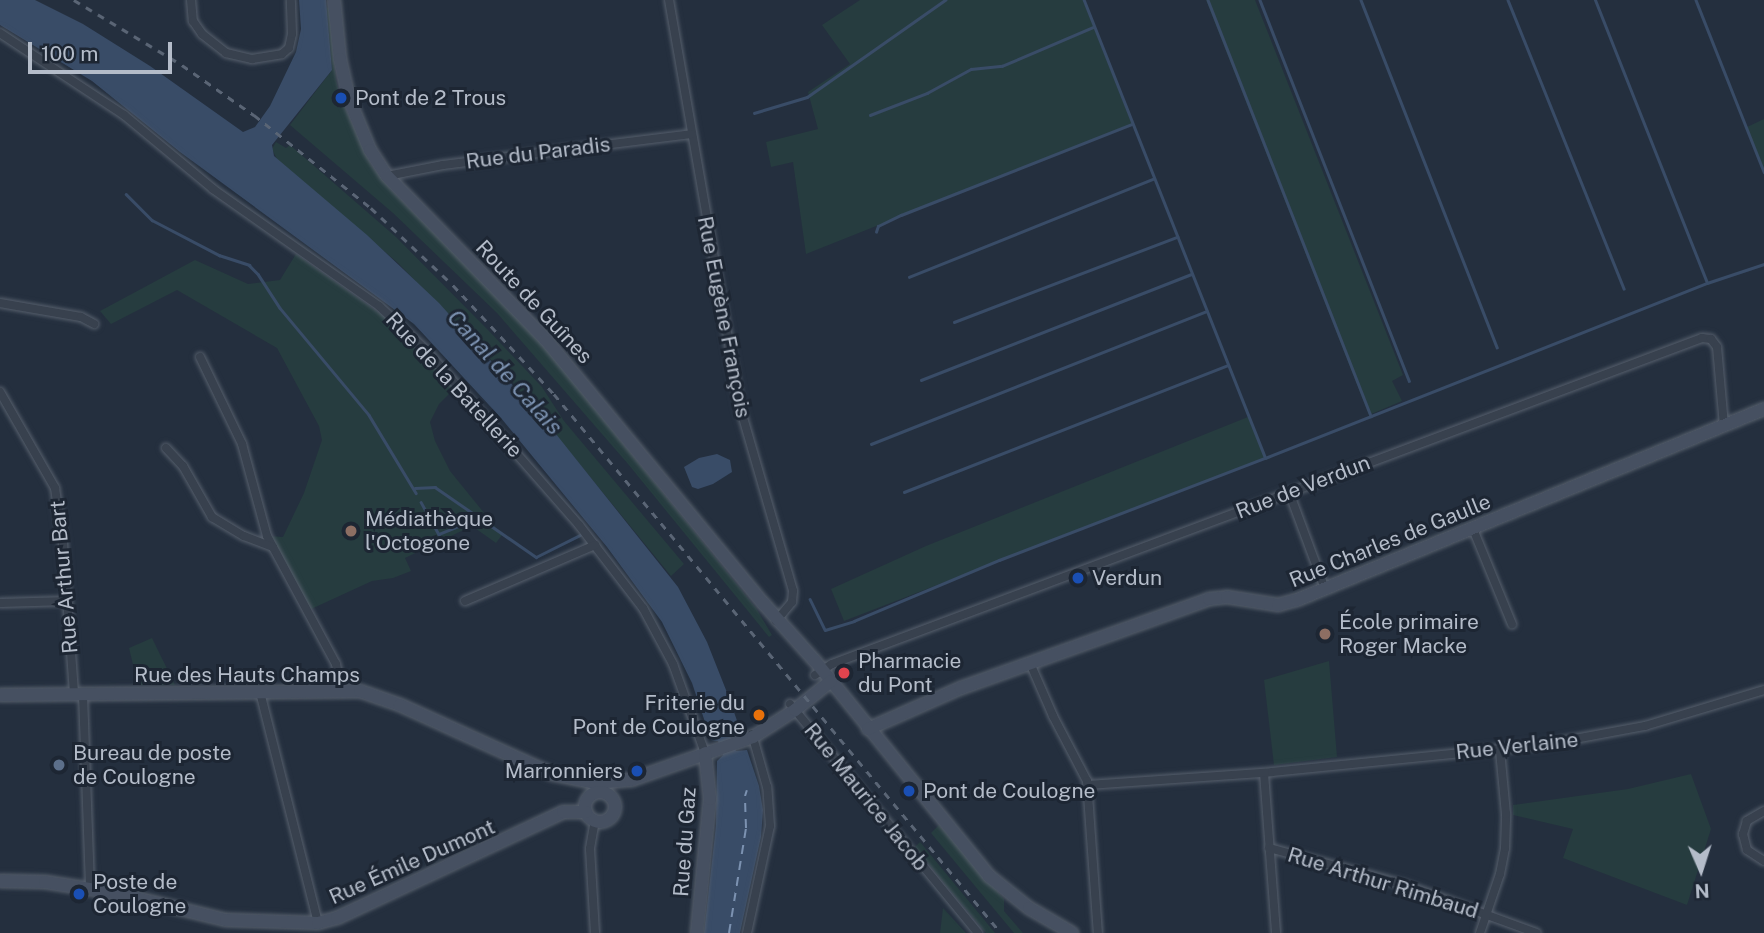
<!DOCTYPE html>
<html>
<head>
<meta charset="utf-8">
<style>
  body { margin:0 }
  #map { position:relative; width:1764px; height:933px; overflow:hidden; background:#242f3e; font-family:"Public Sans",sans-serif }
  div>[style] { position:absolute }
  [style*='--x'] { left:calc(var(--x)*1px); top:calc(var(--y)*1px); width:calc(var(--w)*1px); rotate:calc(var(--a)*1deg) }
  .green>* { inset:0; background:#263c3f }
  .water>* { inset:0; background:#394c67 }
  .stream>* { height:2.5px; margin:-1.25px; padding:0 1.25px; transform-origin:1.25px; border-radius:1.25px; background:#394c67 }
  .ferry>* { height:2px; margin-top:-1px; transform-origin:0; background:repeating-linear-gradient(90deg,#7c92b1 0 9px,transparent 0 16px) }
  .roads { filter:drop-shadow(0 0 2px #565f6c) drop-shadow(0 0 2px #565f6c) }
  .street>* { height:8px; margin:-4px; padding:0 4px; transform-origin:4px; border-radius:4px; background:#38414e }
  .secondary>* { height:12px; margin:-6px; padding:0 6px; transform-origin:6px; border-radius:6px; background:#465061 }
  .secondary>.ring { margin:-6px; padding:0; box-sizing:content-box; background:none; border:12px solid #465061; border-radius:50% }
  .rail>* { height:2.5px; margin-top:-1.25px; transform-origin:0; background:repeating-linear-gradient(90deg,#5a6575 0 7px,transparent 0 14px) }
  .dots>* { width:19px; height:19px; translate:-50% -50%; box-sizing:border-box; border:4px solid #1d2633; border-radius:50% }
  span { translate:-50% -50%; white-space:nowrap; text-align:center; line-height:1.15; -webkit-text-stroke:6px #1d2633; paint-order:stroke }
  .poi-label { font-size:21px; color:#b4bcc9 }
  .left { translate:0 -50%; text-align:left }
  .right { translate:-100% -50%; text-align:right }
  .street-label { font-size:21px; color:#b4bcc9 }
  .water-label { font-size:23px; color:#7c92b1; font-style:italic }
  .north { position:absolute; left:1666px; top:835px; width:70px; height:70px; -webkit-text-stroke:5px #1d2633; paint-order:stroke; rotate:177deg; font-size:19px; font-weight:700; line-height:28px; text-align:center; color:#b4bcc9 }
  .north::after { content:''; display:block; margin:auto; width:24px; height:32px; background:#b4bcc9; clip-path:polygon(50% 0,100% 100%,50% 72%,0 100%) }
  .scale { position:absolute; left:28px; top:42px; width:144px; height:32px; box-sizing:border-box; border:4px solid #b4bcc9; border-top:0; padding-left:9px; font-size:21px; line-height:24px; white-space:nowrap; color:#b4bcc9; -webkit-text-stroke:5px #1d2633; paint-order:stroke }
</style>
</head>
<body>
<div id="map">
  <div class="green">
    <i style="clip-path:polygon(860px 0,1083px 0,1132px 124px,806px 254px,793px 162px,771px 167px,766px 142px,818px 129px,808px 92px,850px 64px,822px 25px)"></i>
    <i style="clip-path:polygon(1206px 0,1255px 0,1403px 375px,1392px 381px,1402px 401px,1369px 415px)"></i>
    <i style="clip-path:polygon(326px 6px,329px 9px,336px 80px,341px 99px,371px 165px,392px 191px,532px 331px,756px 608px,772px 635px,769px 637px,628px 464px,497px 313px,393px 213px,290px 125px,332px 70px)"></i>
    <i style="clip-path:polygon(1764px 119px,1764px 172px,1747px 127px)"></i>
    <i style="clip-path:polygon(276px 142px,286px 148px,290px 145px,396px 237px,490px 332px,542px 387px,564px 421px,684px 564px,671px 576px,515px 385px,398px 263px,278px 161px,272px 149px)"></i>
    <i style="clip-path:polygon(296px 254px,402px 329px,456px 387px,439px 404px,430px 422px,435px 441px,450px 471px,502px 535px,496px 543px,472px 526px,405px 558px,411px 571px,393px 578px,372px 581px,309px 610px,267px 536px,283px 537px,304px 493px,322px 440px,319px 426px,277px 348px,177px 290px,111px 324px,100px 311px,195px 260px,248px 284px,280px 280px)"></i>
    <i style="clip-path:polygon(1248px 417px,1265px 458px,844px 621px,831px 589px,926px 546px)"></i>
    <i style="clip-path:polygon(152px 638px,175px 685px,138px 685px,129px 648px)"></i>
    <i style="clip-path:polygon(1329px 661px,1337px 757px,1274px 765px,1264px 680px)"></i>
    <i style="clip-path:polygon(1691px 774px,1711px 829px,1687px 905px,1563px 858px,1573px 829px,1513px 815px,1513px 805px,1628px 789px)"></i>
    <i style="clip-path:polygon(939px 825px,1004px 899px,1004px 911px,1023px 933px,1014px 933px,931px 833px)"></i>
    <i style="clip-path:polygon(920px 842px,995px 933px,986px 933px,948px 888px,915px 847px)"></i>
    <i style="clip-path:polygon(943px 908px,966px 933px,940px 933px)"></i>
  </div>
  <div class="water">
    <i style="clip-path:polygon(0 0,35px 0,83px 24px,150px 66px,243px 132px,255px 127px,270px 106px,296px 52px,301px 29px,299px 0,326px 0,332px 70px,272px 145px,274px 156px,367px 235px,439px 303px,552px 429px,678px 587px,707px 642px,728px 695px,741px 732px,730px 736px,736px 751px,747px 750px,759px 786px,763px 810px,761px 837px,740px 933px,704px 933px,716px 825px,717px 761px,723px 755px,718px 741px,711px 740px,692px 683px,662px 622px,607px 547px,501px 418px,414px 324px,180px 152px,92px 81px,0 25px)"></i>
    <i style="clip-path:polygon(717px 454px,730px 460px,732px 472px,713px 484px,698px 489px,692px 487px,684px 467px,699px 458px)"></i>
  </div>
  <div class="stream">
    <i style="--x:1208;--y:0;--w:447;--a:68.6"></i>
    <i style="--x:1260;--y:0;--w:409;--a:68.6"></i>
    <i style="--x:1361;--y:0;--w:373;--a:68.6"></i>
    <i style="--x:1508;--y:0;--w:311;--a:68.1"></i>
    <i style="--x:1696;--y:0;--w:185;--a:68.4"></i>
    <i style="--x:754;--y:113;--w:55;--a:-16.8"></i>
    <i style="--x:807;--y:97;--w:169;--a:-35.1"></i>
    <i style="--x:870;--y:115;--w:61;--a:-21.1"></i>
    <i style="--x:927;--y:93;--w:50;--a:-28.6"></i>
    <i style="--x:971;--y:69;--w:31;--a:-6"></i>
    <i style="--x:1002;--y:66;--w:99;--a:-23.2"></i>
    <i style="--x:126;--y:194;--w:37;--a:45"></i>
    <i style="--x:152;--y:220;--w:76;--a:27.6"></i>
    <i style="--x:219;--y:255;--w:32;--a:18"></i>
    <i style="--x:249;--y:265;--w:13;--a:45"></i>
    <i style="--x:258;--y:274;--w:40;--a:57.1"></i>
    <i style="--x:280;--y:308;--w:139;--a:50.2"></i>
    <i style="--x:369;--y:415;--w:91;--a:58.9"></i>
    <i style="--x:876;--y:232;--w:6;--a:-72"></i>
    <i style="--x:878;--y:226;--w:25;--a:-26"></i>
    <i style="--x:901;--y:215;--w:248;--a:-21.5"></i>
    <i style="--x:909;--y:277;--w:263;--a:-21.9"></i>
    <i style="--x:1707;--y:283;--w:60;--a:-18.4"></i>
    <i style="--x:954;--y:322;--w:239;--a:-20.9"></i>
    <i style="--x:921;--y:380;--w:290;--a:-21.4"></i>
    <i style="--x:871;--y:444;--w:361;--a:-21.6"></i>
    <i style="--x:1265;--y:458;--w:475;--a:-21.6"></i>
    <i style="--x:1707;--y:283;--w:304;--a:-111.6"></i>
    <i style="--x:415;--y:488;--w:20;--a:-3"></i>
    <i style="--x:435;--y:487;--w:123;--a:34.7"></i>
    <i style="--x:536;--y:557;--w:49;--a:-26.6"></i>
    <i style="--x:904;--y:492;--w:348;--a:-21.4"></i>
    <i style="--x:421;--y:502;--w:37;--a:61"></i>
    <i style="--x:439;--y:534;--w:29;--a:-22"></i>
    <i style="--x:810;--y:599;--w:34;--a:64"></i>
    <i style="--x:825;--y:630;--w:30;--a:-17"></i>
    <i style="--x:854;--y:621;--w:157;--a:-22.8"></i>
    <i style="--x:999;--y:560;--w:285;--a:-21"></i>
    <i style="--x:1265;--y:458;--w:492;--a:-111.6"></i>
  </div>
  <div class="ferry">
    <i style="--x:729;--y:933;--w:106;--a:-80.8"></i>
    <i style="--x:746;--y:828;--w:32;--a:-92"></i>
    <i style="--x:745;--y:796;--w:6;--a:-72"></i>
  </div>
  <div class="roads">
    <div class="street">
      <i style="--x:191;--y:0;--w:21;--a:85"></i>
      <i style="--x:193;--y:21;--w:16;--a:55"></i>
      <i style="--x:202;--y:34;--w:31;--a:38"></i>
      <i style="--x:226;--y:53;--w:27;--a:13"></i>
      <i style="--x:252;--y:59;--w:30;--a:-9"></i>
      <i style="--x:282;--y:54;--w:9;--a:-41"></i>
      <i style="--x:289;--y:48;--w:14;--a:-78"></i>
      <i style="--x:292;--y:34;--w:34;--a:-92"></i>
      <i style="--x:669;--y:0;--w:413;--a:80.1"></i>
      <i style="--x:740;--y:407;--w:191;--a:73.9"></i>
      <i style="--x:793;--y:591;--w:11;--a:95"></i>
      <i style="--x:792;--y:602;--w:25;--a:130"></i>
      <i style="--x:0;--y:33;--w:149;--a:33.5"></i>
      <i style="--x:124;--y:115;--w:116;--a:39.7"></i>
      <i style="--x:213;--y:189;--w:203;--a:35.2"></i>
      <i style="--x:379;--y:306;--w:63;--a:43.1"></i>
      <i style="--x:425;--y:349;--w:234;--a:48.8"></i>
      <i style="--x:579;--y:525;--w:105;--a:52.4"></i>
      <i style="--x:643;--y:608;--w:64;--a:61.8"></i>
      <i style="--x:673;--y:664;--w:95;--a:70.2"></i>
      <i style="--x:387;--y:176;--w:57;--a:-11.1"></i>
      <i style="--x:443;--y:165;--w:250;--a:-7.1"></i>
      <i style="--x:0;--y:303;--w:82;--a:9.8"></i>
      <i style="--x:81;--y:317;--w:15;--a:28"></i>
      <i style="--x:200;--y:357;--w:97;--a:64.2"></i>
      <i style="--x:242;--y:444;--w:95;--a:74.8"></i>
      <i style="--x:267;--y:536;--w:145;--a:61.7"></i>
      <i style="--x:336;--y:664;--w:26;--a:79"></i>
      <i style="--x:0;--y:392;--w:111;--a:60.2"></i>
      <i style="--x:55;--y:488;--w:56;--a:81.7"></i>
      <i style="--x:63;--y:543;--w:151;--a:85.8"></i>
      <i style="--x:166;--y:448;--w:25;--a:47"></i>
      <i style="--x:183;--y:466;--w:59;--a:60.4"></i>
      <i style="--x:212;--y:517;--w:37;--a:31"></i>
      <i style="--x:244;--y:536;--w:31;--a:21"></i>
      <i style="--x:1289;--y:492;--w:103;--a:69.6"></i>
      <i style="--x:1473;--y:529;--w:103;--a:67.7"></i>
      <i style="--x:465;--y:601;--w:142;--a:-23.3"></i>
      <i style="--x:0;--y:603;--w:68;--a:-1.7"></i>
      <i style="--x:1030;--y:663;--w:58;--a:66.5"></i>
      <i style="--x:1053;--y:716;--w:73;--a:62.4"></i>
      <i style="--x:1087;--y:781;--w:152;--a:85.9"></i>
      <i style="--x:815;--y:675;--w:20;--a:-33"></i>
      <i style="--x:832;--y:664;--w:929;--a:-20.54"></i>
      <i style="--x:1702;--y:338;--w:9;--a:6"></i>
      <i style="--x:1711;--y:339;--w:10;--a:53"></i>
      <i style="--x:1717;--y:347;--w:79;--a:84.9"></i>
      <i style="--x:260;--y:692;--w:238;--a:75.9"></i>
      <i style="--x:83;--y:695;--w:194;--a:87.9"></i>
      <i style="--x:790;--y:704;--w:296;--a:50.6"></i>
      <i style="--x:1264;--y:773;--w:160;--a:85.7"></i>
      <i style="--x:1088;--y:785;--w:184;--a:-4"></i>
      <i style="--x:1272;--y:772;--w:271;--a:-5.7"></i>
      <i style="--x:1542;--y:745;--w:105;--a:-10.5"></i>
      <i style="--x:1645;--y:726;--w:124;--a:-16.8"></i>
      <i style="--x:1764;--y:811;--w:20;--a:150"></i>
      <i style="--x:1747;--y:821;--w:14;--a:107"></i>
      <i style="--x:1743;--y:834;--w:16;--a:76"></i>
      <i style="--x:1747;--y:850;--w:20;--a:33"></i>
      <i style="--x:595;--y:820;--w:29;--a:100"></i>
      <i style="--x:590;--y:849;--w:84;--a:86.6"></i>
      <i style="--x:1269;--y:848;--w:141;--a:15.2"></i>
      <i style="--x:1405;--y:885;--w:140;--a:20.1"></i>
      <i style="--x:747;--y:933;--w:109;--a:-77.9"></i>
      <i style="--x:770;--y:826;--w:39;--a:-94"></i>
      <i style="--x:767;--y:787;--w:55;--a:-105.8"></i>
      <i style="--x:1480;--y:933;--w:62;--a:-71.3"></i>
      <i style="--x:1500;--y:874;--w:26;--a:-79"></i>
      <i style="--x:1505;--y:848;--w:34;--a:-88"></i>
      <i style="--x:1506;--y:814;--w:64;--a:-95.4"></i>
    </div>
    <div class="secondary">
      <i style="--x:334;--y:0;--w:59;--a:84.2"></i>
      <i style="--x:340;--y:59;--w:41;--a:77.3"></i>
      <i style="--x:349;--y:99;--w:55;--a:67.6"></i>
      <i style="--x:370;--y:150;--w:31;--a:57"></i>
      <i style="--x:387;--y:176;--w:228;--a:45.9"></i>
      <i style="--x:546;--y:340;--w:342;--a:50.5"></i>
      <i style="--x:764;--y:604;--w:76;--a:48.2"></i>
      <i style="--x:815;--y:661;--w:277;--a:51"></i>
      <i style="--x:989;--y:876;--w:51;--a:38.7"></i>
      <i style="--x:1029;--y:908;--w:50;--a:30.2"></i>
      <i style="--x:0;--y:695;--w:360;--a:-0.6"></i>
      <i style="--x:360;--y:691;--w:42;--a:19.3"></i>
      <i style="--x:400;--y:705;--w:167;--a:24.4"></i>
      <i style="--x:552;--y:774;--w:44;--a:11.8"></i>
      <i style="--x:595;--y:783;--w:36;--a:-5"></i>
      <i style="--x:631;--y:780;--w:129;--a:-19.4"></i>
      <i style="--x:753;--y:737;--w:50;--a:-32.7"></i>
      <i style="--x:795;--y:710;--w:46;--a:-38.9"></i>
      <i style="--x:868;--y:729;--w:102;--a:-23.8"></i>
      <i style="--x:961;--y:688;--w:263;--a:-19.7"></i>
      <i style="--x:1209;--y:599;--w:18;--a:-6"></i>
      <i style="--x:1227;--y:597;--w:52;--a:8.9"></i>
      <i style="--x:1278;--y:605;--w:20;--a:-15"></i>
      <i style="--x:1297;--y:600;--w:505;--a:-22.24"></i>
      <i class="ring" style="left:585px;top:792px;width:18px;height:18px"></i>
      <i style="--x:0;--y:881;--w:45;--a:1.3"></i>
      <i style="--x:45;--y:882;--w:71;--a:8.9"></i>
      <i style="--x:115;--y:893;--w:114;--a:13.7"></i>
      <i style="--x:226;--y:920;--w:92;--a:1.9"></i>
      <i style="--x:318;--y:923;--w:20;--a:-15"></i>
      <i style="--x:337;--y:918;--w:250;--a:-25.1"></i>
      <i style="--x:563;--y:812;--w:23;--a:0"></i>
      <i style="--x:697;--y:933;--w:135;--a:-84.5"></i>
      <i style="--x:710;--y:799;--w:46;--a:-96.2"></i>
    </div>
  </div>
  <div class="rail">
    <i style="--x:74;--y:0;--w:126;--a:31"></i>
    <i style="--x:182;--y:65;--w:88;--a:34.8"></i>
    <i style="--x:254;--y:115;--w:149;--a:38.5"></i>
    <i style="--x:371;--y:208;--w:112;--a:43.2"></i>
    <i style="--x:453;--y:285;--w:149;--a:47.2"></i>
    <i style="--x:554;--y:394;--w:700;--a:50.33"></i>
  </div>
  <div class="dots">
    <i style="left:341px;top:98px;background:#1a4fb4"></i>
    <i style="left:351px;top:531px;background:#8d6e63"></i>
    <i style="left:1078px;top:578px;background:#1a4fb4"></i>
    <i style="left:1325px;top:634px;background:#8d6e63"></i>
    <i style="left:844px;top:673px;background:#e0444e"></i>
    <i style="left:759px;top:715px;background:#e8710a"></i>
    <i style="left:59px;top:765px;background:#5c6f8a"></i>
    <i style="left:637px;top:771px;background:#1a4fb4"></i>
    <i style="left:909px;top:791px;background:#1a4fb4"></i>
    <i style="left:79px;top:894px;background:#1a4fb4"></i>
  </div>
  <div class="poi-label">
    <span class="left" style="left:355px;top:98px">Pont de 2 Trous</span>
    <span class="left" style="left:365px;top:531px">Médiathèque<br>l'Octogone</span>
    <span class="left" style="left:1092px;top:578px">Verdun</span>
    <span class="left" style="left:1339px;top:634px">École primaire<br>Roger Macke</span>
    <span class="left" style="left:858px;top:673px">Pharmacie<br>du Pont</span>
    <span class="right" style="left:745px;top:715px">Friterie du<br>Pont de Coulogne</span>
    <span class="left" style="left:73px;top:765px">Bureau de poste<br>de Coulogne</span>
    <span class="right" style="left:623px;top:771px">Marronniers</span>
    <span class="left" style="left:923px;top:791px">Pont de Coulogne</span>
    <span class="left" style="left:93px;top:894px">Poste de<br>Coulogne</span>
  </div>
  <div class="street-label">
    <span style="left:538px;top:153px;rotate:-7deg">Rue du Paradis</span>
    <span style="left:534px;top:302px;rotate:47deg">Route de Guînes</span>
    <span style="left:724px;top:317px;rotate:79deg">Rue Eugène François</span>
    <span style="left:454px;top:385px;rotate:47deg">Rue de la Batellerie</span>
    <span style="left:1303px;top:487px;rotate:-21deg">Rue de Verdun</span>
    <span style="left:1390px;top:541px;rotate:-22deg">Rue Charles de Gaulle</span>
    <span style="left:64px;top:577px;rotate:-95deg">Rue Arthur Bart</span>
    <span style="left:247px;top:675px">Rue des Hauts Champs</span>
    <span style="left:1517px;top:746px;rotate:-6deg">Rue Verlaine</span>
    <span style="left:866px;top:797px;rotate:51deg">Rue Maurice Jacob</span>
    <span style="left:685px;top:842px;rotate:-86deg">Rue du Gaz</span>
    <span style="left:412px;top:862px;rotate:-24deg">Rue Émile Dumont</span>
    <span style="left:1383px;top:883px;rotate:17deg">Rue Arthur Rimbaud</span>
  </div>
  <div class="water-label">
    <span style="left:505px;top:372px;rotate:48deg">Canal de Calais</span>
  </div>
  <div class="north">N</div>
  <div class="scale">100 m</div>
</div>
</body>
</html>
